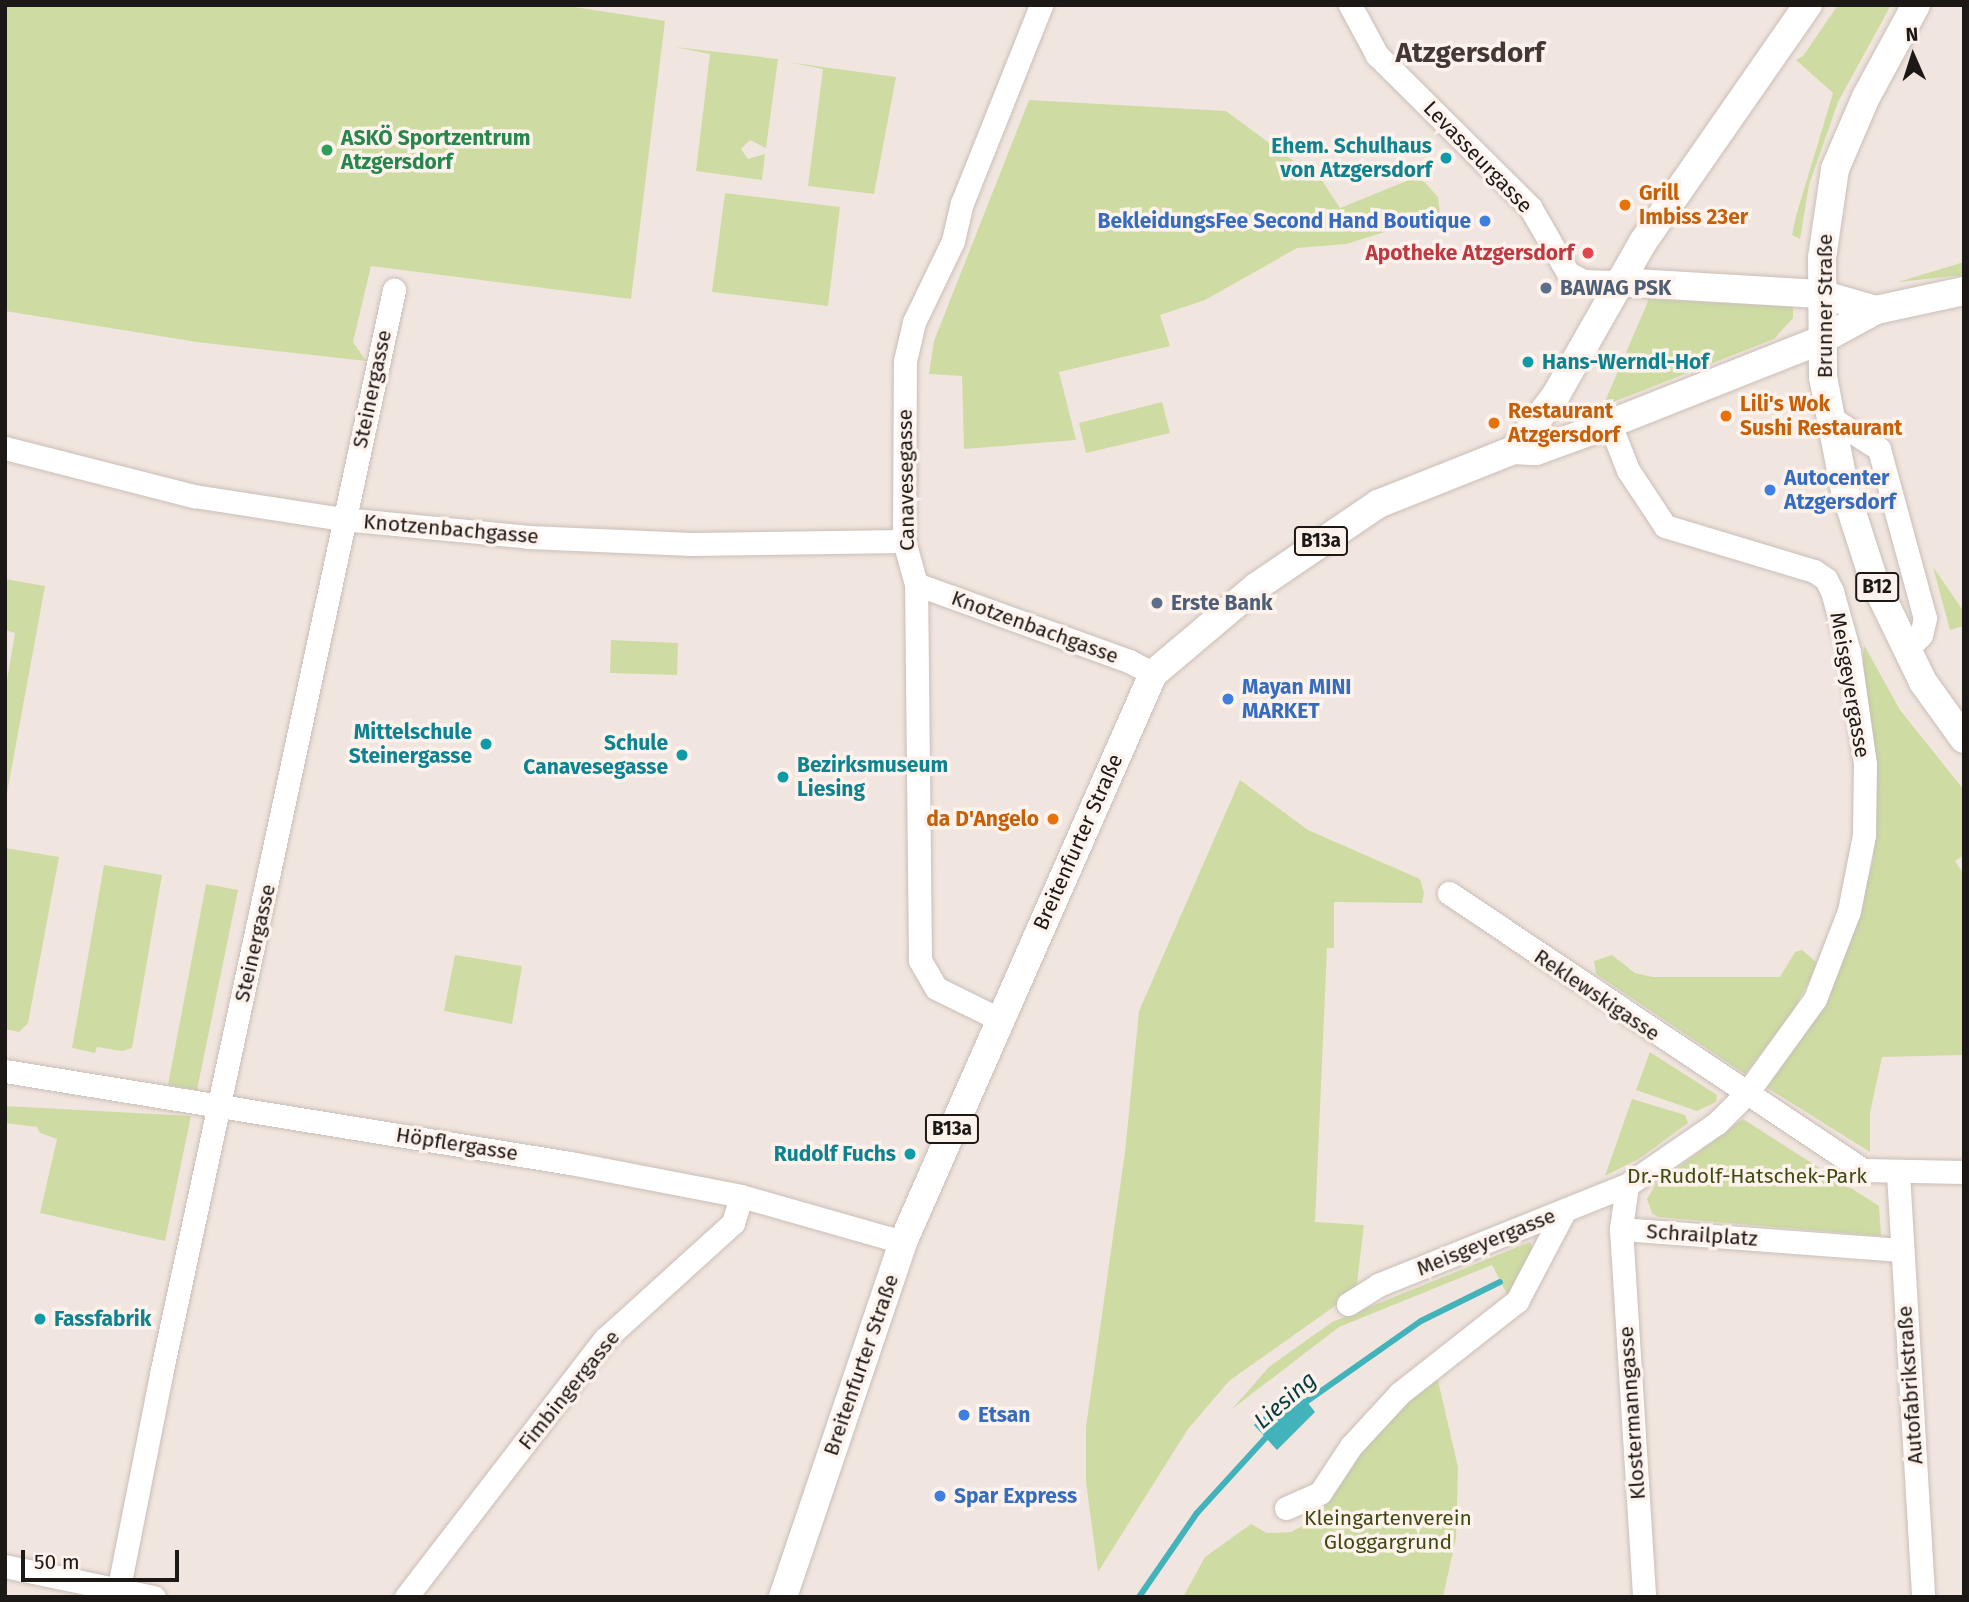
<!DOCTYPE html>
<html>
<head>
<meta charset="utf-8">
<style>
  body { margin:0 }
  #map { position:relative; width:1969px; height:1602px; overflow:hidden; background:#f1e6df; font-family:"Fira Sans",sans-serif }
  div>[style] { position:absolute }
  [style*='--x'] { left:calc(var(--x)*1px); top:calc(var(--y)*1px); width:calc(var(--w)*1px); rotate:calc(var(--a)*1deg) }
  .green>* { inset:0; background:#cedca3 }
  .water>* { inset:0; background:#42b2bb }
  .stream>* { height:6px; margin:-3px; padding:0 3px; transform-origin:3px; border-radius:3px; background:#42b2bb }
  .roads { filter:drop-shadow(0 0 2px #c9beb7) drop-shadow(0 0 2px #c9beb7) }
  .minor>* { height:23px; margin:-11.5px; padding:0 11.5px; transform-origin:11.5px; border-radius:11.5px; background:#fff }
  .major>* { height:28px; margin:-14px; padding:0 14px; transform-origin:14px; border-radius:14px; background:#fff }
  .dots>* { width:19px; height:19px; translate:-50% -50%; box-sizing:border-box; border:4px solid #fef3ec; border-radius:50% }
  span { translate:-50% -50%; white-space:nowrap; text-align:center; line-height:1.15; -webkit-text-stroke:7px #fef3ec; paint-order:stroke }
  .shield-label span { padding:2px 5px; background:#fef3ec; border:2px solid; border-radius:5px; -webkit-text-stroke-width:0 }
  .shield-label { font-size:19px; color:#1c1815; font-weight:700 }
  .leisure-label { font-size:21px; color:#27864d; font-weight:700 }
  .left { translate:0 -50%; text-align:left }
  .culture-label { font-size:21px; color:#0d838f; font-weight:700 }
  .right { translate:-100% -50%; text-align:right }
  .street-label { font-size:21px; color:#1c1815 }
  .food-label { font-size:21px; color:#c56008; font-weight:700 }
  .shop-label { font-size:21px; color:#366cbe; font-weight:700 }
  .health-label { font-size:21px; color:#be3a42; font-weight:700 }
  .service-label { font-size:21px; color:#4e5e75; font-weight:700 }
  .park-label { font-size:21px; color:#3f4a13 }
  .water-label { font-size:23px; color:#073c40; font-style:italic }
  .district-label { font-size:28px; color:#423934; font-weight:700 }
  .frame { position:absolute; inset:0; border:7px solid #1c1815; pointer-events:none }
  .north { position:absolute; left:1878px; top:21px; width:70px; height:70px; -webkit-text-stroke:5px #fef3ec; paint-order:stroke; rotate:357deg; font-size:19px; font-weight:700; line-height:28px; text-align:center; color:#1c1815 }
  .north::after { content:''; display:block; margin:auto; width:24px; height:32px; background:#1c1815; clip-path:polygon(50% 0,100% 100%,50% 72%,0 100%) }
  .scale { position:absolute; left:21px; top:1550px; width:158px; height:32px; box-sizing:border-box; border:4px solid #1c1815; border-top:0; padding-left:9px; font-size:21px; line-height:24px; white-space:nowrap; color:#1c1815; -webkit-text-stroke:5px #fef3ec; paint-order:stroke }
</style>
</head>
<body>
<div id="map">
  <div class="green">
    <i style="clip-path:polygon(5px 5px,561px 5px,665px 21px,631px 299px,371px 266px,353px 342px,366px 361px,197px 342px,5px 311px)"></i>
    <i style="clip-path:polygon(1838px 5px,1891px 5px,1838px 102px,1809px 185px,1800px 239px,1792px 235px,1796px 216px,1833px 93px,1796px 60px,1803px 56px)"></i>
    <i style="clip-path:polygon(675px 47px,778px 59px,766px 148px,750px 140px,741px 149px,748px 159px,765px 154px,762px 180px,696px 171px,710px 54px)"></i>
    <i style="clip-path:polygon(787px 62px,896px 77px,874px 194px,808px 186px,823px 69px)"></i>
    <i style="clip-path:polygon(1029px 100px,1226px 111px,1314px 176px,1317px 173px,1340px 208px,1419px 176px,1438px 197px,1440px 215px,1346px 244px,1297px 248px,1205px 300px,1160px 315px,1170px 346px,1059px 372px,1076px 440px,964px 449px,962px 376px,929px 374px,934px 341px)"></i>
    <i style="clip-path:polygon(725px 193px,840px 207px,828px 306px,712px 292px)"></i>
    <i style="clip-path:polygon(1964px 262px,1964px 275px,1898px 282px)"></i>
    <i style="clip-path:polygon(1649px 299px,1793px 307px,1793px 318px,1774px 339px,1603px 406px)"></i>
    <i style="clip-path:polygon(1162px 402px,1170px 433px,1086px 453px,1079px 423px)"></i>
    <i style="clip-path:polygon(1933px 567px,1964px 612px,1964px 626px,1950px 630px)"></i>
    <i style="clip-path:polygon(5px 579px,45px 586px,5px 804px,5px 692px,15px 633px,5px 630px)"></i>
    <i style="clip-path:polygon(611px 640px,678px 643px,677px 675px,610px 673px)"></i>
    <i style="clip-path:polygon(1864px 645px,1900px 710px,1964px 790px,1964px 855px,1955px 861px,1964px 875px,1964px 1055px,1882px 1057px,1870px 1113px,1870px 1152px,1766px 1087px,1827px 999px,1856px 926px,1874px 856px,1875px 769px,1862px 673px)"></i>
    <i style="clip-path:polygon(1240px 780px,1308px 830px,1420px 879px,1424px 893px,1422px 903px,1334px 902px,1334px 948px,1327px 948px,1315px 1222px,1364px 1225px,1356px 1291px,1229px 1381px,1188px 1429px,1098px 1572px,1086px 1482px,1086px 1427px,1125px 1152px,1139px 1011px)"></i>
    <i style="clip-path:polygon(5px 848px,59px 857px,28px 1023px,19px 1032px,5px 1029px)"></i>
    <i style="clip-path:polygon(104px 865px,162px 875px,132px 1048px,122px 1051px,97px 1047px,95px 1053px,72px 1048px)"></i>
    <i style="clip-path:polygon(206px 884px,238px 890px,197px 1090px,168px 1085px)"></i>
    <i style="clip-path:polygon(1802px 950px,1816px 962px,1813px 974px,1791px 1014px,1745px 1074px,1596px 974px,1594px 961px,1612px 955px,1635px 973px,1653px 977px,1780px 977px,1795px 952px)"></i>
    <i style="clip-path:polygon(455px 955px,522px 966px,512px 1024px,444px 1011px)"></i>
    <i style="clip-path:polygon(1650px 1052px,1717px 1095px,1716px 1102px,1697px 1111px,1636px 1090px)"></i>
    <i style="clip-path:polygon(1632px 1099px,1685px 1115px,1688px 1123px,1640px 1158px,1605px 1176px)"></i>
    <i style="clip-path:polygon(5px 1106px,191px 1116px,165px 1241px,40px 1213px,57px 1139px,40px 1133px,37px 1127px,5px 1123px)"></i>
    <i style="clip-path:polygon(1743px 1119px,1879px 1206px,1881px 1236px,1658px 1217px,1652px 1213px,1647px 1199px,1656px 1184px)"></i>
    <i style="clip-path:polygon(1530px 1242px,1535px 1252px,1509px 1298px,1492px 1265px,1339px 1327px,1232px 1409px,1269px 1367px,1332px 1322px)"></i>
    <i style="clip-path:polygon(1436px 1372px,1458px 1467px,1456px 1538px,1443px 1597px,1183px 1597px,1205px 1557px,1251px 1524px,1267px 1533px,1291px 1532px,1312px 1521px,1356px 1454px)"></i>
  </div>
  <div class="water">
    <i style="clip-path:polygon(1296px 1388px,1315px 1412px,1277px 1450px,1254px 1425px)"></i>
  </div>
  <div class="stream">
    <i style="--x:1300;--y:1406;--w:148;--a:-35.1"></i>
    <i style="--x:1421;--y:1321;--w:88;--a:-26.3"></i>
    <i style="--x:1139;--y:1597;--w:102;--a:-55.4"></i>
    <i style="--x:1197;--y:1513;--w:110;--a:-47.6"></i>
  </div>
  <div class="roads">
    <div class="minor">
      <i style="--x:1350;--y:5;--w:57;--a:61.6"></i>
      <i style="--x:1377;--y:55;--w:216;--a:44.8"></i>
      <i style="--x:1530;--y:207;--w:76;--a:60.1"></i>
      <i style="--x:1568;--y:273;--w:18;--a:27"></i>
      <i style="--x:1584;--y:281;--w:34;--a:2"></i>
      <i style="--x:1828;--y:416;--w:61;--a:32.9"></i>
      <i style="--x:1879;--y:449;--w:175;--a:74.8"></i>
      <i style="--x:1925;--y:618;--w:17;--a:103"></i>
      <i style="--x:1921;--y:635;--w:21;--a:135"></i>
      <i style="--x:5;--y:448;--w:195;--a:14.3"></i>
      <i style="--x:194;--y:496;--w:151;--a:8.8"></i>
      <i style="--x:343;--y:519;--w:187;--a:5.5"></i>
      <i style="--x:529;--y:537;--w:162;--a:2.5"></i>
      <i style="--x:691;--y:544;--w:213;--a:-0.8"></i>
      <i style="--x:916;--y:584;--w:226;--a:19.9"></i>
      <i style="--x:1129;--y:661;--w:27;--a:28"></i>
      <i style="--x:1449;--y:893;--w:497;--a:33.8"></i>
      <i style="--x:1862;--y:1170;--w:102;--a:1.1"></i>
      <i style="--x:999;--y:1019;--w:70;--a:-153.8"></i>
      <i style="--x:936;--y:988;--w:32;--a:-120"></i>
      <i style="--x:920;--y:960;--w:376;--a:-90.6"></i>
      <i style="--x:916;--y:584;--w:45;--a:-105.6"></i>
      <i style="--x:904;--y:541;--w:180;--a:-89.7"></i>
      <i style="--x:905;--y:361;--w:40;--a:-77"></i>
      <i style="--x:914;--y:322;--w:90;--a:-64.3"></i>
      <i style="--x:953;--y:241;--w:39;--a:-77"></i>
      <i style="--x:962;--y:203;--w:213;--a:-68.2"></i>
      <i style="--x:5;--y:1071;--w:572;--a:9.25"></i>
      <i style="--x:570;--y:1163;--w:174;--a:10.9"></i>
      <i style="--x:741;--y:1196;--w:168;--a:15.9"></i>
      <i style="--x:1898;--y:1173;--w:425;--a:86.6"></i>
      <i style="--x:1627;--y:1185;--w:44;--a:97.8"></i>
      <i style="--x:1621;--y:1229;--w:369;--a:86.4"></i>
      <i style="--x:1621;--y:1229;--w:282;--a:4.3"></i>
      <i style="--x:1348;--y:1304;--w:36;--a:-32"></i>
      <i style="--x:1378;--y:1285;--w:268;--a:-21.9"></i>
      <i style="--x:1627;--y:1185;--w:109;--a:-34.6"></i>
      <i style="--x:1717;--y:1123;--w:42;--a:-45"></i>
      <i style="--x:1747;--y:1093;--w:116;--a:-54.1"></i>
      <i style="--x:1815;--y:999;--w:94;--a:-68.9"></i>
      <i style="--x:1849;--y:911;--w:77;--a:-78.8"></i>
      <i style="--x:1864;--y:835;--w:71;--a:-89.2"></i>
      <i style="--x:1865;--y:764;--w:113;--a:-98.1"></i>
      <i style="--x:1849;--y:652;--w:63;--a:-105.6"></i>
      <i style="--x:1832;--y:591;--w:13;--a:-117"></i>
      <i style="--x:1826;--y:579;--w:14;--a:-146"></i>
      <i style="--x:1814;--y:571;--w:156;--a:-163.2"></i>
      <i style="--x:1665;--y:526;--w:67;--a:-123.5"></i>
      <i style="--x:1628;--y:470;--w:52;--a:-111.6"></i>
      <i style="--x:1286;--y:1508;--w:37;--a:-24"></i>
      <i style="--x:1320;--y:1493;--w:56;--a:-56.6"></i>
      <i style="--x:1351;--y:1446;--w:72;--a:-47.2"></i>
      <i style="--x:1400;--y:1393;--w:149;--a:-38.2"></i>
      <i style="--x:1517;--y:1301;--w:103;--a:-62.2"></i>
      <i style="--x:5;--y:1566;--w:152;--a:11.8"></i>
      <i style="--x:117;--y:1597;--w:227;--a:-78.8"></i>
      <i style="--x:161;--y:1374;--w:1109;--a:-77.87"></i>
      <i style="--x:406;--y:1597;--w:326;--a:-52.4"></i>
      <i style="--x:605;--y:1339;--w:173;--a:-42.2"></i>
      <i style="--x:733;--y:1223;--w:28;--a:-73"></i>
    </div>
    <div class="major">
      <i style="--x:1916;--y:5;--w:105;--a:118.5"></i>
      <i style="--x:1866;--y:97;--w:78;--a:113.3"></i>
      <i style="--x:1835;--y:169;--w:90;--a:98.3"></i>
      <i style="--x:1822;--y:258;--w:119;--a:89.5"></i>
      <i style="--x:1823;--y:377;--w:116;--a:79.1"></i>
      <i style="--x:1845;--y:491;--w:95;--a:72.1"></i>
      <i style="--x:1874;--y:581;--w:112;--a:64.1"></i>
      <i style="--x:1923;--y:682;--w:70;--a:54.3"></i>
      <i style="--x:1618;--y:282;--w:202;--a:3.4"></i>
      <i style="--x:1820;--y:294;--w:58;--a:15.9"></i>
      <i style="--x:1514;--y:450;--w:22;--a:3"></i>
      <i style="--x:1536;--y:451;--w:62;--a:-19.9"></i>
      <i style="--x:1594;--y:430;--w:244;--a:-21.6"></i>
      <i style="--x:1821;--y:340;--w:63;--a:-28.6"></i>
      <i style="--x:1876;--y:310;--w:90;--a:-12.2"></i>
      <i style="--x:783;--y:1597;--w:375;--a:-71.3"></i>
      <i style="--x:903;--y:1242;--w:621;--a:-66.24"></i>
      <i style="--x:1153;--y:674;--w:135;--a:-40.2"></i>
      <i style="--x:1256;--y:587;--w:148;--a:-34.2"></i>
      <i style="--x:1378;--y:504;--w:146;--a:-21.7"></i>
      <i style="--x:1514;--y:450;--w:69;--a:-52.6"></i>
      <i style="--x:1556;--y:395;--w:176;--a:-60.4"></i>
      <i style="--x:1643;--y:242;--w:289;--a:-55.2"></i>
    </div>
  </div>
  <div class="dots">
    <i style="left:327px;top:150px;background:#2e9e5b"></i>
    <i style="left:1446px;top:158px;background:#0f9aa8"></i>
    <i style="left:1625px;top:205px;background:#e8710a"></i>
    <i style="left:1485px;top:221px;background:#3f7fe0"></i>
    <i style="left:1588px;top:253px;background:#e0444e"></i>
    <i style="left:1546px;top:288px;background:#5c6f8a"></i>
    <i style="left:1528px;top:362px;background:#0f9aa8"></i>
    <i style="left:1726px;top:416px;background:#e8710a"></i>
    <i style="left:1494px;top:423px;background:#e8710a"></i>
    <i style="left:1770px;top:490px;background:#3f7fe0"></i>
    <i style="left:1157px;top:603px;background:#5c6f8a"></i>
    <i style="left:1228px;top:699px;background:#3f7fe0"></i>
    <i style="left:486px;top:744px;background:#0f9aa8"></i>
    <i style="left:682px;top:755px;background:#0f9aa8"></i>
    <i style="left:783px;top:777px;background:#0f9aa8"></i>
    <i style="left:1053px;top:819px;background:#e8710a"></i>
    <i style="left:910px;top:1154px;background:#0f9aa8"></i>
    <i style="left:40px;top:1319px;background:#0f9aa8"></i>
    <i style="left:964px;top:1415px;background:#3f7fe0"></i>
    <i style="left:940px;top:1496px;background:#3f7fe0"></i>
  </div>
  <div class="shield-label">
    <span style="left:1321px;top:541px">B13a</span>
    <span style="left:1877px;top:587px">B12</span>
    <span style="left:952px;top:1129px">B13a</span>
  </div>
  <div class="leisure-label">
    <span class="left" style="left:341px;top:150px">ASKÖ Sportzentrum<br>Atzgersdorf</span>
  </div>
  <div class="culture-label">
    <span class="right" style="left:1432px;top:158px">Ehem. Schulhaus<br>von Atzgersdorf</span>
    <span class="left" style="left:1542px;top:362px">Hans-Werndl-Hof</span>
    <span class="right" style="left:472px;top:744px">Mittelschule<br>Steinergasse</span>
    <span class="right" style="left:668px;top:755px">Schule<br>Canavesegasse</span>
    <span class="left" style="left:797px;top:777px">Bezirksmuseum<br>Liesing</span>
    <span class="right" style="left:896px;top:1154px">Rudolf Fuchs</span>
    <span class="left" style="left:54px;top:1319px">Fassfabrik</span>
  </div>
  <div class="street-label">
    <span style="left:1478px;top:157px;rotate:46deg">Levasseurgasse</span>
    <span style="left:1825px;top:306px;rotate:-90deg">Brunner Straße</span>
    <span style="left:372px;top:389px;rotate:-78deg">Steinergasse</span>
    <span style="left:906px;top:480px;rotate:-91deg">Canavesegasse</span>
    <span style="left:451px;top:529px;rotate:5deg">Knotzenbachgasse</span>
    <span style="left:1035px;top:627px;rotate:20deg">Knotzenbachgasse</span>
    <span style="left:1850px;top:685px;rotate:80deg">Meisgeyergasse</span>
    <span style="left:1078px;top:842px;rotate:-66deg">Breitenfurter Straße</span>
    <span style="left:255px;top:943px;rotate:-77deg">Steinergasse</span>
    <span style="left:1597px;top:995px;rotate:34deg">Reklewskigasse</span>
    <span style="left:457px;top:1144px;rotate:9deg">Höpflergasse</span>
    <span style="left:1702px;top:1235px;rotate:4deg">Schrailplatz</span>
    <span style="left:1486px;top:1242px;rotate:-22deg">Meisgeyergasse</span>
    <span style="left:861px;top:1365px;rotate:-71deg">Breitenfurter Straße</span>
    <span style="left:1910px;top:1385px;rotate:-94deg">Autofabrikstraße</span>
    <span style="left:569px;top:1390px;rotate:-51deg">Fimbingergasse</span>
    <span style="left:1632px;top:1413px;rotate:-94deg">Klostermanngasse</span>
  </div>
  <div class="food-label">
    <span class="left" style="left:1639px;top:205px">Grill<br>Imbiss 23er</span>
    <span class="left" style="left:1740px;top:416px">Lili's Wok<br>Sushi Restaurant</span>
    <span class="left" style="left:1508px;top:423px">Restaurant<br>Atzgersdorf</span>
    <span class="right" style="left:1039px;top:819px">da D'Angelo</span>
  </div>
  <div class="shop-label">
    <span class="right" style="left:1471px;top:221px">BekleidungsFee Second Hand Boutique</span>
    <span class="left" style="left:1784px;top:490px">Autocenter<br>Atzgersdorf</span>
    <span class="left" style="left:1242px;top:699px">Mayan MINI<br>MARKET</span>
    <span class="left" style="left:978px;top:1415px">Etsan</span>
    <span class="left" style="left:954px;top:1496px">Spar Express</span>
  </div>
  <div class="health-label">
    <span class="right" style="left:1574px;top:253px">Apotheke Atzgersdorf</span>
  </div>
  <div class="service-label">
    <span class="left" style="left:1560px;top:288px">BAWAG PSK</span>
    <span class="left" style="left:1171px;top:603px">Erste Bank</span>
  </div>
  <div class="park-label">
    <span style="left:1747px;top:1176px">Dr.-Rudolf-Hatschek-Park</span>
    <span style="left:1388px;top:1530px">Kleingartenverein<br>Gloggargrund</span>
  </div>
  <div class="water-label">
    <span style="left:1285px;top:1400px;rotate:-41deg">Liesing</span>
  </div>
  <div class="district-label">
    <span style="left:1470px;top:53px">Atzgersdorf</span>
  </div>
  <div class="frame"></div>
  <div class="north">N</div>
  <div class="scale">50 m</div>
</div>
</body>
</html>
